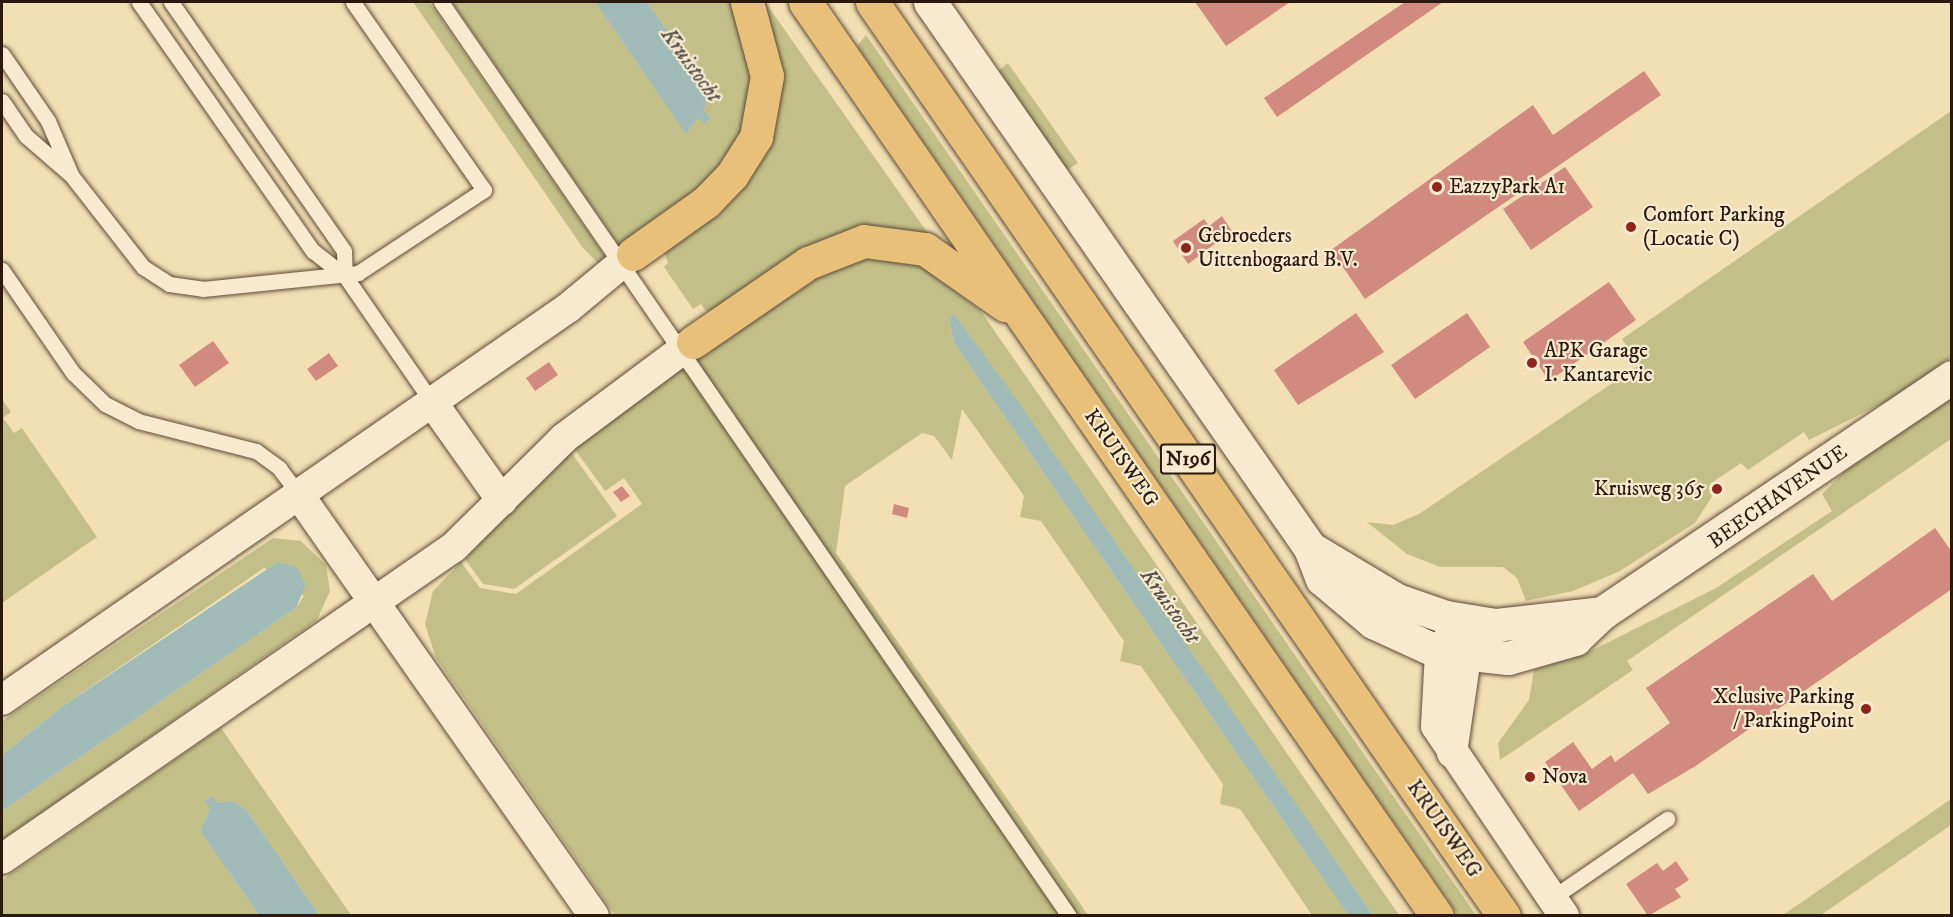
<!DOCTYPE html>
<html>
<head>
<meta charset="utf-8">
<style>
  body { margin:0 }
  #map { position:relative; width:1953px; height:917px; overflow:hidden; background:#f2dfb3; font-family:"IM FELL DW Pica",serif }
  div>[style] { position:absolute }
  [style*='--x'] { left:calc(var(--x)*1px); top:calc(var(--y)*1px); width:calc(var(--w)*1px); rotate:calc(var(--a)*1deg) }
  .green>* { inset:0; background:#c2c088 }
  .water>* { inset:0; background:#a0bab8 }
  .building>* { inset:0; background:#d18b7e }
  .roads { filter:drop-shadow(0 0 2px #5d4a37) drop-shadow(0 0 2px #5d4a37) }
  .service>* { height:15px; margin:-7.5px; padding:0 7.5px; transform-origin:7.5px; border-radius:7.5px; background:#f7eace }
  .minor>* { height:30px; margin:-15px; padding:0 15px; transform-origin:15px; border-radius:15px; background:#f7eace }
  .tertiary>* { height:33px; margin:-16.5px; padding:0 16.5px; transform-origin:16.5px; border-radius:16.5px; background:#f7eace }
  .trunk>* { height:33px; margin:-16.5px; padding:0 16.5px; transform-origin:16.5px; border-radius:16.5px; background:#e9c07a }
  .dots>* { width:16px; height:16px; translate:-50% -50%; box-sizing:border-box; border:3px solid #f7eace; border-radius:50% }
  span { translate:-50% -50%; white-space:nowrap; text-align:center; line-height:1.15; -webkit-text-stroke:4.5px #f7eace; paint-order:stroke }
  .shield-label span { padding:2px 4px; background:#f7eace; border:2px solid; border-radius:4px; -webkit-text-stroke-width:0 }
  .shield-label { font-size:20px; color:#2b190e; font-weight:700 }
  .poi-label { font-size:21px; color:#2b190e }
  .left { translate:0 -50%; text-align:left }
  .right { translate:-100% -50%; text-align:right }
  .street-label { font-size:21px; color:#2b190e }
  .water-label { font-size:22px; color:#54514a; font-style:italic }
  .frame { position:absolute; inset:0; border:3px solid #2b190e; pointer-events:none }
</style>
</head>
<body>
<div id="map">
  <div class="green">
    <i style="clip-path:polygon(413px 2px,429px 2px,607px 259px,598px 263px,583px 248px)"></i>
    <i style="clip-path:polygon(452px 2px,595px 2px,686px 133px,698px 118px,711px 118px,704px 111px,709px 91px,647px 2px,736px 2px,753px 58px,750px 113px,718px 175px,622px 250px)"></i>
    <i style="clip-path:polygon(759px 2px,765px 2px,932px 239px,915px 234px,715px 309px,706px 311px,701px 304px,693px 309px,664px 267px,668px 263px,662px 247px,748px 175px)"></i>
    <i style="clip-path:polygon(866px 35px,1315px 684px,1476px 915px,1458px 915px,857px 46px)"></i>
    <i style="clip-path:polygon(1008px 63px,1078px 163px,1066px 171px,997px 72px)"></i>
    <i style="clip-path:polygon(1951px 111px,1951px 357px,1895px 397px,1809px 440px,1804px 432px,1748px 470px,1741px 463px,1710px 484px,1715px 492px,1695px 523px,1620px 571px,1573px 591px,1526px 601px,1517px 578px,1503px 567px,1440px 567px,1407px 554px,1367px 522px,1393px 525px,1419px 514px,1639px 365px,1622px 339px)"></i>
    <i style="clip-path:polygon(909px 256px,980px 310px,1399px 915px,1373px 915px,954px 314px,949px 318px,954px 343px,1348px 915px,1312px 915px,1240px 809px,1220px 804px,1223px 784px,1141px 666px,1120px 661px,1124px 641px,1041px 521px,1020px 517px,1024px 496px,962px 409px,952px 460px,934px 436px,922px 433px,845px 486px,836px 553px,1088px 915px,615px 915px,436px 658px,425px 624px,433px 591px,461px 562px,480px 588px,516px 594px,642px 504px,624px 478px,605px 491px,571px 444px,840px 257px)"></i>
    <i style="clip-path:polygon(1951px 397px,1951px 439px,1627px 661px,1633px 670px,1500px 760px,1498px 743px,1529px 700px,1534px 670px,1585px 654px,1716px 588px,1832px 511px,1822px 494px,1847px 469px)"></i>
    <i style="clip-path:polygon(2px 399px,11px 412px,3px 418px,14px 433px,22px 428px,97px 537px,2px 603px)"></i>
    <i style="clip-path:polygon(568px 448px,617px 516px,514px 589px,483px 584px,465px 559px)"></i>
    <i style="clip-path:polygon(273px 538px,301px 541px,326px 565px,330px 591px,317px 620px,2px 840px,2px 811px,296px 608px,304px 596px,264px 568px,63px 706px,2px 755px,2px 721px)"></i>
    <i style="clip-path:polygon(221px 728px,351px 915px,319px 915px,246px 809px,233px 801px,210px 809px,200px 831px,259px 915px,2px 915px,2px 880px)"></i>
    <i style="clip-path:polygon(1951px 799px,1951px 825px,1821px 915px,1783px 915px)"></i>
  </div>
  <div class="water">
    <i style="clip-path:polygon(595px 2px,647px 2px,709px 91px,704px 111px,711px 117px,705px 124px,698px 118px,686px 134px)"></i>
    <i style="clip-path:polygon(954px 314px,1017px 400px,1373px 915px,1348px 915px,954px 343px,949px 318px)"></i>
    <i style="clip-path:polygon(278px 562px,296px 567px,306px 584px,296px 608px,2px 811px,2px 755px,63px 706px)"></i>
    <i style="clip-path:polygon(213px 796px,217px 803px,233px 801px,246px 809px,319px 915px,259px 915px,200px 831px,210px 809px,205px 801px)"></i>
  </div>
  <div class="building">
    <i style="clip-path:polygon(1195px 2px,1290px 2px,1226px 46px)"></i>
    <i style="clip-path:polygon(1405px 2px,1443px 2px,1277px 117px,1264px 98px)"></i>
    <i style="clip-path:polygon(1644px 71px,1661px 95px,1365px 299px,1331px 250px,1533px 105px,1553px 135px)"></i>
    <i style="clip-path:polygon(1565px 167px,1593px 207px,1531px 250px,1503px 209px)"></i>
    <i style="clip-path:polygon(1222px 216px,1232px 231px,1188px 264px,1173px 241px,1204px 219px,1209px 226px)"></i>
    <i style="clip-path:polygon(1609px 282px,1636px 320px,1549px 381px,1523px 342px)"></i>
    <i style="clip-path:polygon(1356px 313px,1384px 352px,1298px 405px,1274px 370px)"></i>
    <i style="clip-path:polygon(1467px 313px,1490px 347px,1415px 399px,1391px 365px)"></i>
    <i style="clip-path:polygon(213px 341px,229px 363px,195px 387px,179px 365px)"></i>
    <i style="clip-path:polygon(329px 353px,338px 366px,316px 381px,307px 369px)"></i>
    <i style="clip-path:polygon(549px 362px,558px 375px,535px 391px,526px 378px)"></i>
    <i style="clip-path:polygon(622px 486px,630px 496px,621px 502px,613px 492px)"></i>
    <i style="clip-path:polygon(894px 504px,909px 508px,907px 518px,892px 514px)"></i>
    <i style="clip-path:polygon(1935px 528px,1952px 552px,1952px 589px,1694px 767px,1648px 794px,1633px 773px,1579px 811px,1545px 762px,1573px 742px,1592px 769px,1611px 755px,1615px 762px,1670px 723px,1646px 688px,1813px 574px,1832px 601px)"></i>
    <i style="clip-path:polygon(1531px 773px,1535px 779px,1529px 782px,1525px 776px)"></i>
    <i style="clip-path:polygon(1676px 861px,1689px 880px,1675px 889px,1681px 897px,1648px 916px,1626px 884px,1657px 863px,1663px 871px)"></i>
  </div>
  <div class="roads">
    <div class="service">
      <i style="--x:139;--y:2;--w:304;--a:55.1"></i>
      <i style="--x:313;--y:251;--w:41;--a:38"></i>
      <i style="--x:345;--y:276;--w:153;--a:55.4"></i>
      <i style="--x:171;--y:2;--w:303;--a:55.2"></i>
      <i style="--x:344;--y:251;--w:25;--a:88"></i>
      <i style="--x:441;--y:2;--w:1109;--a:55.51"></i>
      <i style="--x:2;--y:54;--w:81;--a:55.5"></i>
      <i style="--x:48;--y:121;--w:56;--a:66.7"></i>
      <i style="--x:2;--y:101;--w:42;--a:55.6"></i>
      <i style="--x:26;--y:136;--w:60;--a:40.9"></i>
      <i style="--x:71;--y:175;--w:117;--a:52"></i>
      <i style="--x:143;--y:267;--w:31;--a:33"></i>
      <i style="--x:169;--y:284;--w:34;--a:8"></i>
      <i style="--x:203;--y:289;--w:156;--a:-5.9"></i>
      <i style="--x:358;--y:273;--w:151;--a:-33.4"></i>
      <i style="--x:484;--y:190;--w:229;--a:-124.9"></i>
      <i style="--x:2;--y:270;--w:125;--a:55.4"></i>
      <i style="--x:73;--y:373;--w:45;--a:44.1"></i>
      <i style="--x:105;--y:404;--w:37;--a:27"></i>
      <i style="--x:138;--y:421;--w:122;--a:14.3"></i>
      <i style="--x:256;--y:451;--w:29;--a:36"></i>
      <i style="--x:279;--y:468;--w:34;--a:53"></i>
      <i style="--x:1552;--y:898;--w:140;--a:-34.5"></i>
    </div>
    <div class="minor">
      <i style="--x:432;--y:402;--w:121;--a:54.7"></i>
      <i style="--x:299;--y:495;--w:514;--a:54.98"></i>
      <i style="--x:1460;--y:620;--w:38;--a:122"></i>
      <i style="--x:1440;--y:652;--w:74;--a:93.1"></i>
      <i style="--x:1436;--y:726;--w:229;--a:56"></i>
      <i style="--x:2;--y:700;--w:688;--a:-34.71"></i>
      <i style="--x:568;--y:308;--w:85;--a:-39.7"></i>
      <i style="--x:1452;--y:753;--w:97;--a:-81.7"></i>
      <i style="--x:1466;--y:657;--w:28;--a:-100"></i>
      <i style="--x:2;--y:859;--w:549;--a:-34.62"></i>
      <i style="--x:454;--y:547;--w:155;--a:-44.7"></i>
      <i style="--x:564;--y:438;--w:161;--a:-36.7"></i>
    </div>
    <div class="tertiary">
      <i style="--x:930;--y:2;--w:665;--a:55.16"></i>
      <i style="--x:1310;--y:548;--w:33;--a:69"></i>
      <i style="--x:1322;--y:579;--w:67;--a:40.1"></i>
      <i style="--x:1373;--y:622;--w:67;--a:24.7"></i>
      <i style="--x:1434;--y:650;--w:74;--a:6.2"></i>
      <i style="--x:1508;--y:658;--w:70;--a:-15.8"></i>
      <i style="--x:1575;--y:639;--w:37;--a:-44"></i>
      <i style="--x:1602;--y:613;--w:422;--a:-34"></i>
      <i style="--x:1310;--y:548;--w:101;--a:30.9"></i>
      <i style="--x:1397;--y:600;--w:52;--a:19.1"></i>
      <i style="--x:1446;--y:617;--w:50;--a:9.3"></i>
      <i style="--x:1495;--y:625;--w:108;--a:-6.4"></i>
    </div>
    <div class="trunk">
      <i style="--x:805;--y:2;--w:1111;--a:55.34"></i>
      <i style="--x:872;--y:2;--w:1111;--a:55.34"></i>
      <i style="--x:633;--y:254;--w:90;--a:-35.5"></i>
      <i style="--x:706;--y:202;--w:37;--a:-46"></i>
      <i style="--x:732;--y:175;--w:45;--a:-57.7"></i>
      <i style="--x:756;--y:137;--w:62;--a:-79.8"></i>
      <i style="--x:767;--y:76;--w:77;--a:-105.1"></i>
      <i style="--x:693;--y:342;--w:140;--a:-34.5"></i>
      <i style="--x:808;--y:263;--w:60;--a:-21.4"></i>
      <i style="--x:864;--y:241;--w:62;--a:7.5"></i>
      <i style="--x:925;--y:249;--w:98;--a:35"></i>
    </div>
  </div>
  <div class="dots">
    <i style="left:1437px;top:187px;background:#8f2418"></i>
    <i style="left:1631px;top:227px;background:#8f2418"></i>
    <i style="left:1186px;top:248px;background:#8f2418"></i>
    <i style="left:1532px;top:363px;background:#8f2418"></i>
    <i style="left:1717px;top:489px;background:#8f2418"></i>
    <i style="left:1866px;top:709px;background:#8f2418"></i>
    <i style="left:1530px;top:777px;background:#8f2418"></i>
  </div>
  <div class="shield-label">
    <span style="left:1188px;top:459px">N196</span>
  </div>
  <div class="poi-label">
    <span class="left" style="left:1449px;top:187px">EazzyPark A1</span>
    <span class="left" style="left:1643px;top:227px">Comfort Parking<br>(Locatie C)</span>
    <span class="left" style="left:1198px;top:248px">Gebroeders<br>Uittenbogaard B.V.</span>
    <span class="left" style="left:1544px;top:363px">APK Garage<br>I. Kantarevic</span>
    <span class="right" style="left:1705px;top:489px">Kruisweg 365</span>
    <span class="right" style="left:1854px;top:709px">Xclusive Parking<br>/ ParkingPoint</span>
    <span class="left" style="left:1542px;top:777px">Nova</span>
  </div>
  <div class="street-label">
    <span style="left:1121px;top:458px;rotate:55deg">KRUISWEG</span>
    <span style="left:1778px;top:497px;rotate:-35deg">BEECHAVENUE</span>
    <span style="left:1444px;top:829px;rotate:55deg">KRUISWEG</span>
  </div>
  <div class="water-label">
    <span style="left:691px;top:65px;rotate:54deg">Kruistocht</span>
    <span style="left:1170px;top:606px;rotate:55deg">Kruistocht</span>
  </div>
  <div class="frame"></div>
</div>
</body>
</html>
